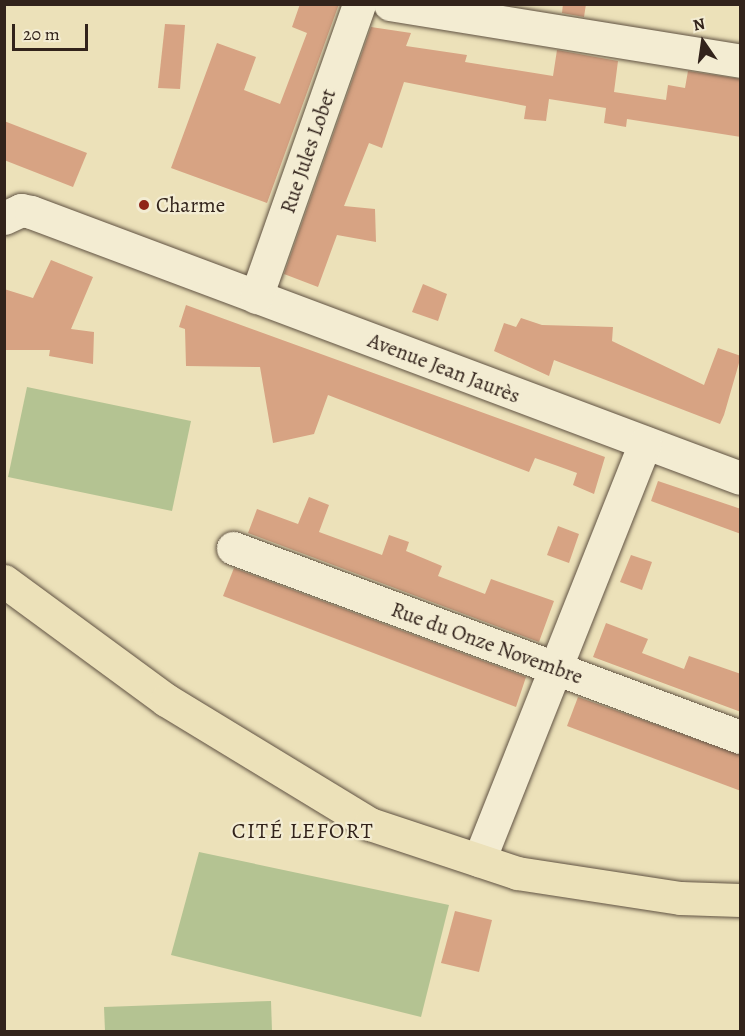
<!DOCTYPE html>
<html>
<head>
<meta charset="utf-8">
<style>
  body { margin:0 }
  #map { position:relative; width:745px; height:1036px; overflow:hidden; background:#ece1b9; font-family:Alegreya,serif }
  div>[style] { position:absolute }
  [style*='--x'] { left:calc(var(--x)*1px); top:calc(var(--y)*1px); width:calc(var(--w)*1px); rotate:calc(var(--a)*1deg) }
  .green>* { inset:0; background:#b4c392 }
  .building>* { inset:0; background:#d7a383 }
  .roads { filter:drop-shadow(0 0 2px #605242) drop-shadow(0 0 2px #605242) }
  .minor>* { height:33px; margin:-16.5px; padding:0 16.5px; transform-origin:16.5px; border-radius:16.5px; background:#f3ecd2 }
  .major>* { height:33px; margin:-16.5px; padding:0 16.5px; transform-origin:16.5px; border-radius:16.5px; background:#ece1b9 }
  .dots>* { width:16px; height:16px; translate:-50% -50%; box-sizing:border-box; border:3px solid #f3ecd2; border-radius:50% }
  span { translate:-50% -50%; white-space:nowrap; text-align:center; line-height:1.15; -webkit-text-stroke:4.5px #f3ecd2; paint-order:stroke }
  .street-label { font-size:21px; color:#32231b }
  .poi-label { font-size:21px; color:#32231b }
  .left { translate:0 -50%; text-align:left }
  .neighbourhood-label { font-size:22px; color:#32231b; letter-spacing:1.5px }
  .frame { position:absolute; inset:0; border:6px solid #32231b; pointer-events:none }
  .north { position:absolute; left:673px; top:12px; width:60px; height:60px; -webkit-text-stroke:4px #f3ecd2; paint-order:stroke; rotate:347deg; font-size:16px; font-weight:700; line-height:24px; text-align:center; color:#32231b }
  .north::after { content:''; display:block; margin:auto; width:21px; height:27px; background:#32231b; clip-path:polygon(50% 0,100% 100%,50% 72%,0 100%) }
  .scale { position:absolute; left:12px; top:24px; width:76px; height:27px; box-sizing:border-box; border:3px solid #32231b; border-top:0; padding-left:8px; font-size:18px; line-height:21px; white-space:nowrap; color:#32231b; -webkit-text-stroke:4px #f3ecd2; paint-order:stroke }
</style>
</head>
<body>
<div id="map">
  <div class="green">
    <i style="clip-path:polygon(27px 387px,191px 421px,172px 511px,8px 477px)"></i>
    <i style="clip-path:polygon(199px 852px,449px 905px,421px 1017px,171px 955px)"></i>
    <i style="clip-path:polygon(271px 1001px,272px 1031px,105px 1031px,104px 1007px)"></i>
  </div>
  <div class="building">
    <i style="clip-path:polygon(300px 4px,339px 4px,267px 203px,171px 168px,217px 43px,256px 57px,244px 90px,280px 104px,307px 33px,292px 27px)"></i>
    <i style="clip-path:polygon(563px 4px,586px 4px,584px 17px,562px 13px)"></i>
    <i style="clip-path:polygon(165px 24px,185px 25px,180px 89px,158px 88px)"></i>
    <i style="clip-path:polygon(371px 27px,411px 33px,406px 46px,467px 55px,465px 62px,553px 76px,557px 50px,618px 61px,614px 92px,666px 100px,668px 85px,685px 88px,688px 71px,741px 79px,741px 137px,627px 119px,626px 127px,604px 123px,606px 108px,549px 99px,546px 121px,524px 119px,526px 106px,404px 82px,382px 148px,369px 143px,344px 206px,375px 209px,376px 242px,337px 235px,318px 287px,284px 274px)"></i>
    <i style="clip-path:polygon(4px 121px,87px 153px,73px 187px,4px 160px)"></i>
    <i style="clip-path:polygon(51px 260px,93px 277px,71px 329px,94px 332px,93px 364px,49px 356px,50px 350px,4px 350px,4px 289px,33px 298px)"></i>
    <i style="clip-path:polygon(423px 284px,447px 294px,438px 321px,412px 312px)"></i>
    <i style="clip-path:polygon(186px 305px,605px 457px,594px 494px,573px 485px,577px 473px,555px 465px,535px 458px,529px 472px,328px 395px,314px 434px,273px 443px,260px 367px,186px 366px,185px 329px,179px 327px)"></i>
    <i style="clip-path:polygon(521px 318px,542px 325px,613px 327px,612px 341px,704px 385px,718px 348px,741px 356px,724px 415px,720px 424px,554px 360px,549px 376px,494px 351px,504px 323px,516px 327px)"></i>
    <i style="clip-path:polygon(658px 481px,741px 509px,741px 534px,651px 501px)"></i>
    <i style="clip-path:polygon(309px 497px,329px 505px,319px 532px,382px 555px,389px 535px,409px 542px,406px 551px,442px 566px,438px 576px,485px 594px,491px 579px,554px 601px,539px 642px,248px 533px,257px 509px,298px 524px)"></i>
    <i style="clip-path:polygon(558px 526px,579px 534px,569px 563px,547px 555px)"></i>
    <i style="clip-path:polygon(631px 555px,652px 562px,642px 590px,620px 582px)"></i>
    <i style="clip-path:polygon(234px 568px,526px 677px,516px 707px,223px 596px)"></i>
    <i style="clip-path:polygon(606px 623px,648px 639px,642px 653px,684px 669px,689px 656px,741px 674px,741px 712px,593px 657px)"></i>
    <i style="clip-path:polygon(578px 697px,741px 755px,741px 791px,567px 726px)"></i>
    <i style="clip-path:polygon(455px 911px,492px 920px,479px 972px,441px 963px)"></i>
  </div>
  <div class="roads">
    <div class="minor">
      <i style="--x:390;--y:4;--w:355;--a:9.2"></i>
      <i style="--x:4;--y:218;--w:19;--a:-25"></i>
      <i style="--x:21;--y:210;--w:10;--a:11"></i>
      <i style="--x:31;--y:212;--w:757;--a:20.56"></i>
      <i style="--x:256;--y:297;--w:311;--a:-70.6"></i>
      <i style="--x:233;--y:548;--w:541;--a:20.44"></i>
      <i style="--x:479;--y:860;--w:449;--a:-68.3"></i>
    </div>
    <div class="major">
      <i style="--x:4;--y:581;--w:201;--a:36.3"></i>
      <i style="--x:166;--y:700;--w:239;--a:31.3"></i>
      <i style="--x:370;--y:824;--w:155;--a:18.4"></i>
      <i style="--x:517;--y:873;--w:165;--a:8.7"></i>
      <i style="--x:680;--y:898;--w:60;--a:1.9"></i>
    </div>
  </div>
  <div class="dots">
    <i style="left:144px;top:205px;background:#8f2418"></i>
  </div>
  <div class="street-label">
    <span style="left:308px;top:151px;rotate:-71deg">Rue Jules Lobet</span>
    <span style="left:444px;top:368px;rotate:21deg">Avenue Jean Jaurès</span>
    <span style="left:487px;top:643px;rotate:20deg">Rue du Onze Novembre</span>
  </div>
  <div class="poi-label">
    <span class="left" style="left:156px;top:205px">Charme</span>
  </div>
  <div class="neighbourhood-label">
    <span style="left:303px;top:832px">CITÉ LEFORT</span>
  </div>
  <div class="frame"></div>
  <div class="north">N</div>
  <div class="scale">20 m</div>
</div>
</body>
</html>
